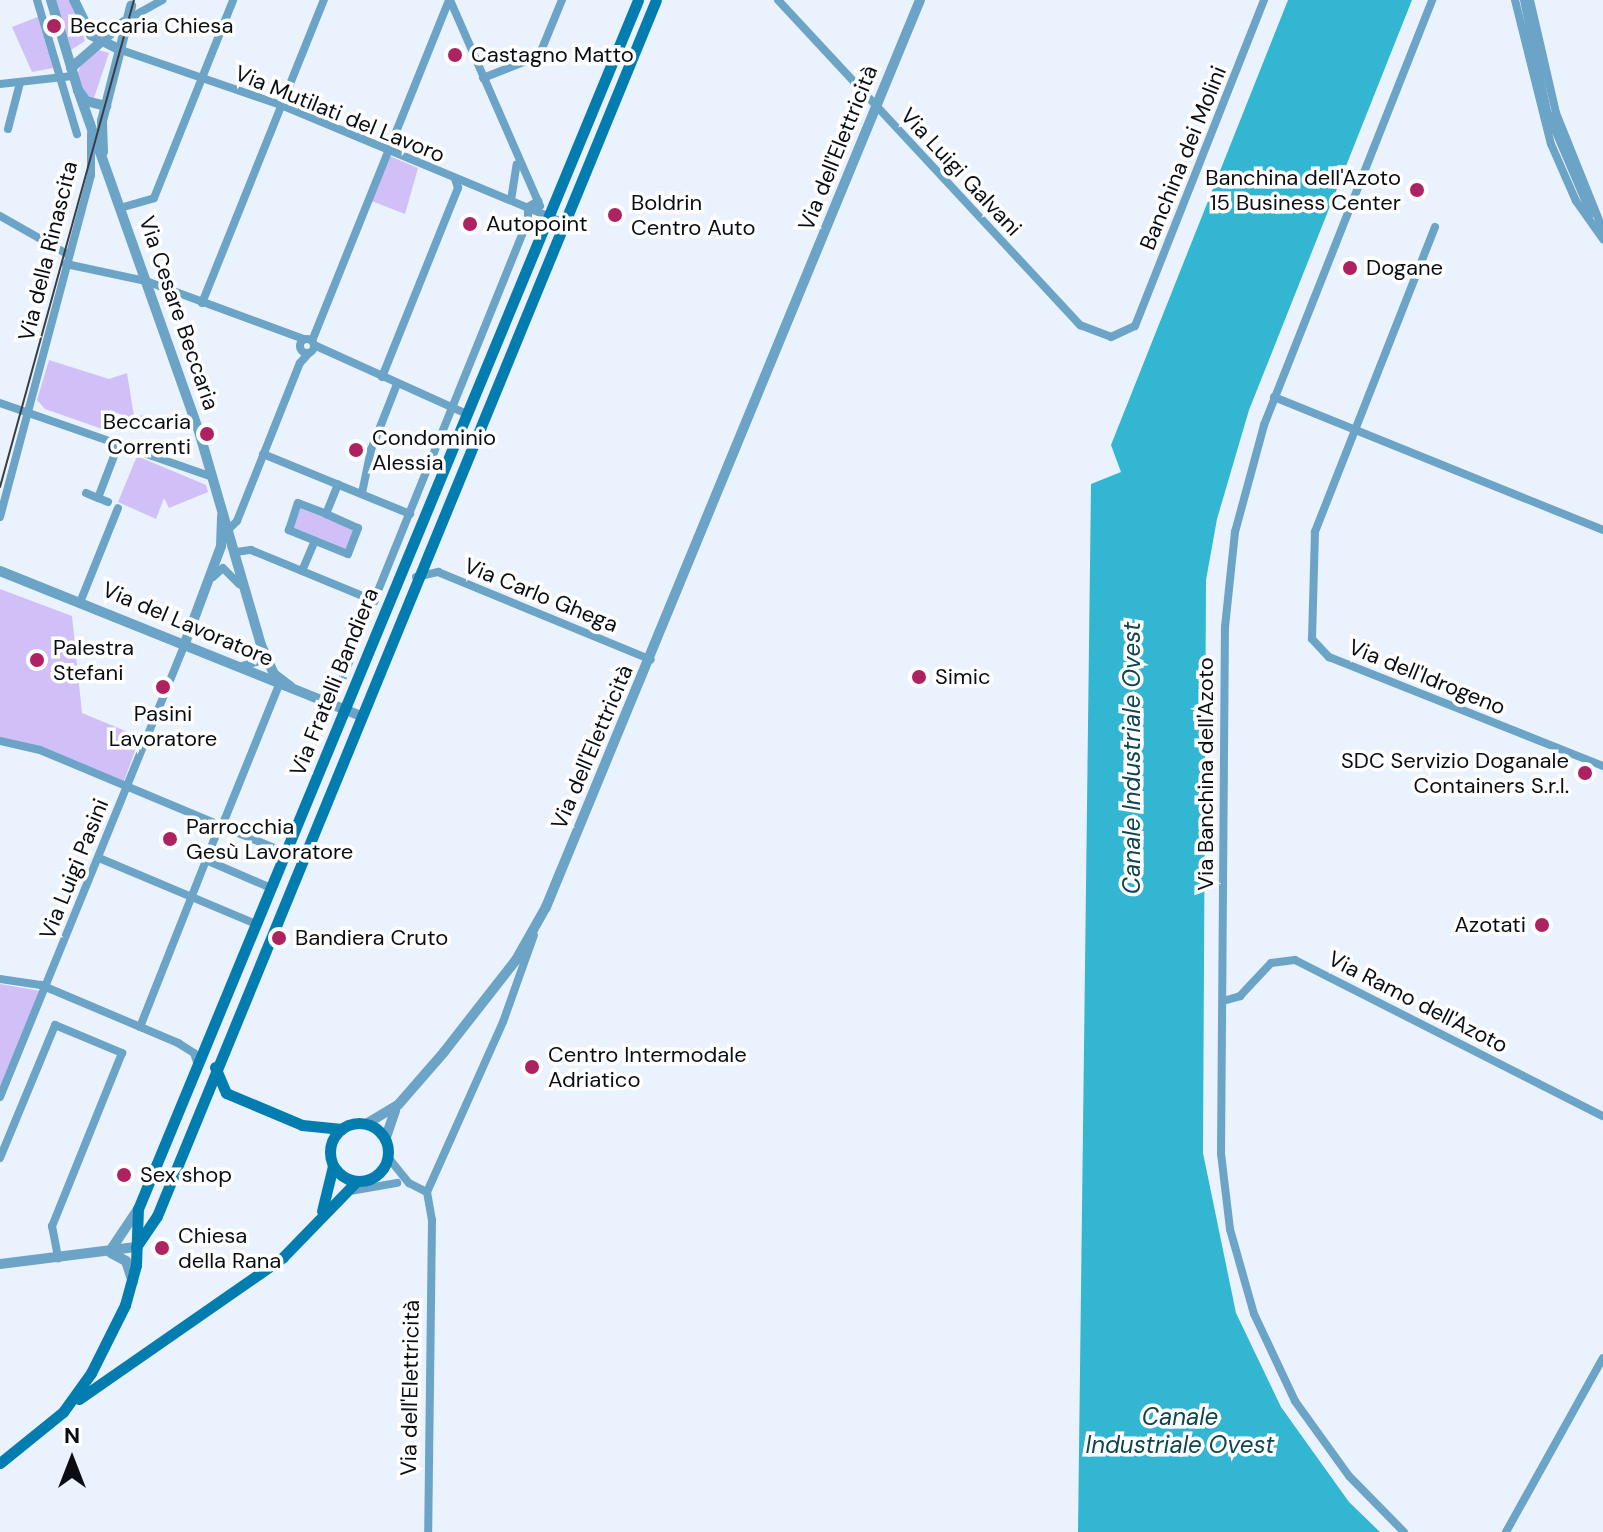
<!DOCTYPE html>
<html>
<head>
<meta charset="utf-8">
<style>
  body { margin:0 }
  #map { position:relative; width:1603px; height:1532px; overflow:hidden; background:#eaf2fd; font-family:"DM Sans",sans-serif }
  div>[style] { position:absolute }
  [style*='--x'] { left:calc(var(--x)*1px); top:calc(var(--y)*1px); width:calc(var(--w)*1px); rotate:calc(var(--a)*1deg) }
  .green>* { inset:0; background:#d0c0f7 }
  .water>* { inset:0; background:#32b6d1 }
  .minor>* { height:8px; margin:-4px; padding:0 4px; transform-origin:4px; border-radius:4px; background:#6ba4c7 }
  .minor>.ring { margin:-4px; padding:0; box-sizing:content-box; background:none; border:8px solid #6ba4c7; border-radius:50% }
  .tertiary>* { height:10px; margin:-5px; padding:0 5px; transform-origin:5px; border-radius:5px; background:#6ba4c7 }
  .secondary>* { height:11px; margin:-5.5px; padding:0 5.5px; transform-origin:5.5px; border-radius:5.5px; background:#037db0 }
  .secondary>.ring { margin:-5.5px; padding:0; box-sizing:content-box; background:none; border:11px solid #037db0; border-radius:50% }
  .tram>* { height:2px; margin:-1px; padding:0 1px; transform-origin:1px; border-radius:1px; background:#393e45 }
  .dots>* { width:22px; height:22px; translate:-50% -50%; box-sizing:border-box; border:4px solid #fff; border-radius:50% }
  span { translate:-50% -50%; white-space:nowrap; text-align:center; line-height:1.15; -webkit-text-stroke:7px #fff; paint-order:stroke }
  .poi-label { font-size:22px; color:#0a0e14 }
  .left { translate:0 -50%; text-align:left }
  .right { translate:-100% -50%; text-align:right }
  .street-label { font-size:22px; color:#0a0e14 }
  .water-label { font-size:24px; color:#0d4551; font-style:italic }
  .north { position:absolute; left:32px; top:1420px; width:80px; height:80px; -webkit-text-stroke:6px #fff; paint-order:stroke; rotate:0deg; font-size:22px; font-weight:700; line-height:32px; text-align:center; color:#0a0e14 }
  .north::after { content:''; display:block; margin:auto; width:28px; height:36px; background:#0a0e14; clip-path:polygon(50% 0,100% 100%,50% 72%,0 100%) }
</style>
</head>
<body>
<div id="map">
  <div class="green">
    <i style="clip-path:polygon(55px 0,70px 0,85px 41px,71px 50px)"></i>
    <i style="clip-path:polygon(40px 16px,53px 68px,32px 72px,12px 27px)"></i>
    <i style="clip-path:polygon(99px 50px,109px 53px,93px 101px,82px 91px,78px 73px,81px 64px)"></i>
    <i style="clip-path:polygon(387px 155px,418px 168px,405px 214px,369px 200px)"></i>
    <i style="clip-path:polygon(49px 360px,109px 379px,127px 373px,134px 416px,150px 415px,155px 429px,117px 413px,108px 431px,45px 409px,37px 400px)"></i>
    <i style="clip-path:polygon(137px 456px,206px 485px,208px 492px,169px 508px,164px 498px,156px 519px,118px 502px)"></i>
    <i style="clip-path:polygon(300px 508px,354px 529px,347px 549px,292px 527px)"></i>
    <i style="clip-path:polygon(0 589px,72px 616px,82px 713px,140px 737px,124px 781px,0 737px)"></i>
    <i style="clip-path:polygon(0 984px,41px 991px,0 1087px)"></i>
  </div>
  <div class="water">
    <i style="clip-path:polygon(1288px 0,1412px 0,1249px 410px,1217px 519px,1206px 580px,1203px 1153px,1236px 1313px,1281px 1407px,1349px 1502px,1380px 1532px,1078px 1532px,1091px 484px,1121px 472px,1111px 445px)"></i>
  </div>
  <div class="minor">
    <i style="--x:37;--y:0;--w:140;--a:73.4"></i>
    <i style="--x:450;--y:0;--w:225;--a:66.4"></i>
    <i style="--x:778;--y:0;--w:444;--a:47.1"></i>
    <i style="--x:1080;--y:325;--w:33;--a:21"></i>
    <i style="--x:1111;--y:337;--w:26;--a:-25"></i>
    <i style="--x:1135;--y:326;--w:351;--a:-68.4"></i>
    <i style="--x:1515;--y:0;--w:148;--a:76"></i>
    <i style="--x:1551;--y:144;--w:62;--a:66.3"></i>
    <i style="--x:1576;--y:201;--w:47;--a:54.6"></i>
    <i style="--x:1524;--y:0;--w:113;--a:78.3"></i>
    <i style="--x:1547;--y:111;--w:112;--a:66.9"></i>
    <i style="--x:1530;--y:0;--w:116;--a:77"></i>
    <i style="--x:1556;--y:113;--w:126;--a:68.1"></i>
    <i style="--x:130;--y:18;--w:37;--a:-29"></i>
    <i style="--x:121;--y:50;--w:169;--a:19"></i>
    <i style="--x:281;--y:105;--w:307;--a:22.6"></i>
    <i style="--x:483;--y:78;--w:60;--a:-21.4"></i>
    <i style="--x:539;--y:56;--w:61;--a:-67.7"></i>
    <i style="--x:0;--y:84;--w:73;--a:-6.3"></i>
    <i style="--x:8;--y:129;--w:48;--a:-75.4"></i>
    <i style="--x:511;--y:200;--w:36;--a:-81"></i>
    <i style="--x:120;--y:208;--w:35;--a:-16"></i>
    <i style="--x:154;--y:198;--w:213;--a:-68.2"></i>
    <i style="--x:0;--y:216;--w:79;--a:29.5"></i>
    <i style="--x:1435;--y:227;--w:328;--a:111.5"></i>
    <i style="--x:1315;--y:532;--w:107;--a:91.6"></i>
    <i style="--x:1312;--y:639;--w:25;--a:47"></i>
    <i style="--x:1329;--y:657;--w:295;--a:21.7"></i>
    <i style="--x:66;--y:264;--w:82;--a:12"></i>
    <i style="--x:146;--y:281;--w:168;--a:20.2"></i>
    <i style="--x:202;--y:303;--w:327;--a:-68.1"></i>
    <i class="ring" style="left:300px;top:339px;width:6px;height:6px"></i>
    <i style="--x:312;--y:341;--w:367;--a:-68.1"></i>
    <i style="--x:314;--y:345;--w:168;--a:24.3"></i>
    <i style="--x:382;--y:377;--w:204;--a:-68.1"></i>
    <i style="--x:458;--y:188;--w:9;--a:-108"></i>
    <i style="--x:1274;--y:397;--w:355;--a:22"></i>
    <i style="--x:0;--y:403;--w:225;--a:19.2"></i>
    <i style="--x:263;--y:454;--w:159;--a:22.2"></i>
    <i style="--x:86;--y:493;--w:13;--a:23"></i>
    <i style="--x:362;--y:493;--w:44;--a:-78.2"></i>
    <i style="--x:371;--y:450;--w:71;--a:-68.5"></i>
    <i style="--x:108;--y:502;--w:11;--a:-158"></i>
    <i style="--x:98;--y:498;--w:59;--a:-69.1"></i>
    <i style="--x:326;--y:514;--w:35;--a:24"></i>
    <i style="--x:358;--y:528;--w:28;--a:111"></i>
    <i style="--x:348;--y:554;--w:64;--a:-157.9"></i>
    <i style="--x:289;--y:530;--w:28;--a:-72"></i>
    <i style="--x:298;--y:503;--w:30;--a:21"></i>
    <i style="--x:326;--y:514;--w:32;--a:-68"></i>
    <i style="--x:0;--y:517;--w:354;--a:-75.1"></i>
    <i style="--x:91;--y:175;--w:41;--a:-90"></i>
    <i style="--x:229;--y:529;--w:11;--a:-45"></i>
    <i style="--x:237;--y:521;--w:170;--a:-68.3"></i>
    <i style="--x:300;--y:363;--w:13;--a:-48"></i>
    <i style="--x:236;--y:552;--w:15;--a:-8"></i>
    <i style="--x:251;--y:550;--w:134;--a:22.4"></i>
    <i style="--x:302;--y:571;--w:33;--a:-67"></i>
    <i style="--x:213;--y:577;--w:13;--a:-42"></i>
    <i style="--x:223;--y:568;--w:23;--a:45"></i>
    <i style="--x:416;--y:577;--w:23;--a:-13"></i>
    <i style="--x:438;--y:572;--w:230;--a:22.4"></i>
    <i style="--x:81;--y:600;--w:99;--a:-68.1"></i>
    <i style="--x:242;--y:666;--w:18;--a:-16"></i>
    <i style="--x:259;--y:661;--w:14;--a:-82"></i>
    <i style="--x:335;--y:697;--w:515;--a:-67.97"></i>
    <i style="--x:528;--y:220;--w:13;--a:-90"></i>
    <i style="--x:528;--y:207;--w:12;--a:-31"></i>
    <i style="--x:0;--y:741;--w:41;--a:12.7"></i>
    <i style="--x:40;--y:750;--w:267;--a:22.7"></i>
    <i style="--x:220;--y:825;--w:38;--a:112"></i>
    <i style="--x:206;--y:860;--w:71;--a:23.3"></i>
    <i style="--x:222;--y:826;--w:152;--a:-68"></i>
    <i style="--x:99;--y:858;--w:170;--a:22.8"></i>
    <i style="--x:0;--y:979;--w:41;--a:8.3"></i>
    <i style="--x:41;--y:985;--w:149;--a:22.9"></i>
    <i style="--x:178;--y:1043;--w:19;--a:32"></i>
    <i style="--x:194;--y:1053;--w:13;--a:72"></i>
    <i style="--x:1223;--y:1001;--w:18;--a:-16"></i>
    <i style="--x:1240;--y:996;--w:45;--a:-46.8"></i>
    <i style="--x:1271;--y:963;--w:24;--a:-7"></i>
    <i style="--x:1295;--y:960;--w:345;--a:26.9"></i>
    <i style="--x:140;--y:1027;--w:180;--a:-68.4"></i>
    <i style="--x:0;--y:1097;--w:490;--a:-67.8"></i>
    <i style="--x:387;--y:1156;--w:35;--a:51"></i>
    <i style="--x:409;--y:1183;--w:20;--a:27"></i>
    <i style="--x:0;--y:1158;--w:144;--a:-67.5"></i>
    <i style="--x:55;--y:1025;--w:73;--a:22.7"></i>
    <i style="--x:122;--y:1053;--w:187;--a:112"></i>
    <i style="--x:52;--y:1226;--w:33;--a:79"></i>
    <i style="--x:350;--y:1191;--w:48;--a:-9.7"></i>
    <i style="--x:427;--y:1192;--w:28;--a:80"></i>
    <i style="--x:432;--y:1220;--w:312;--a:90.7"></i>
    <i style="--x:427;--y:1192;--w:186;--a:-65.9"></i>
    <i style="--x:503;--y:1022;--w:92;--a:-70.4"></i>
    <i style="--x:1404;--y:1532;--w:78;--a:-134.5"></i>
    <i style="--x:1349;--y:1476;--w:92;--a:-125.8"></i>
    <i style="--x:1295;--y:1401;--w:96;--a:-115.2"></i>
    <i style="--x:1254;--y:1314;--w:88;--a:-105.8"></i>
    <i style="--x:1230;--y:1229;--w:76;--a:-96.8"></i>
    <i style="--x:1221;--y:1154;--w:527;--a:-89.57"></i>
    <i style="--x:1225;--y:627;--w:96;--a:-84"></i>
    <i style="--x:1235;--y:532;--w:111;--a:-74.8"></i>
    <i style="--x:1264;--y:425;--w:457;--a:-68.4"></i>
    <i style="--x:1506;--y:1532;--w:199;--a:-60.9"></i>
  </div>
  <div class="tertiary">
    <i style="--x:51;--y:0;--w:94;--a:73.3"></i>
    <i style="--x:78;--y:90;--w:14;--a:54"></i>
    <i style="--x:86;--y:101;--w:21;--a:14"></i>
    <i style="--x:74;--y:0;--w:39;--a:64"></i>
    <i style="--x:91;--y:35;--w:34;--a:27"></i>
    <i style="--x:71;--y:68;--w:70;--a:-41"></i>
    <i style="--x:78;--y:90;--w:359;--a:70.5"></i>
    <i style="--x:198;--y:428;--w:226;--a:73.8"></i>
    <i style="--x:261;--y:645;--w:32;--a:66"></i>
    <i style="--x:274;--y:674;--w:21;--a:37"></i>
    <i style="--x:103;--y:152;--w:31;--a:-92"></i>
    <i style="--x:102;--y:121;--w:119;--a:-75.8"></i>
    <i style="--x:0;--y:571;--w:388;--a:21.9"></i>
    <i style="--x:185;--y:643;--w:103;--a:-69.6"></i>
    <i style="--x:221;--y:546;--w:30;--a:-88"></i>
    <i style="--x:366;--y:1124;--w:37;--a:-31"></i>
    <i style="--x:398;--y:1105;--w:70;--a:-49"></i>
    <i style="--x:444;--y:1052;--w:117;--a:-52"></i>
    <i style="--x:516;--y:960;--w:61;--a:-60.5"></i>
    <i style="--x:546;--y:907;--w:981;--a:-67.59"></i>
    <i style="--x:385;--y:1140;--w:31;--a:-71"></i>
    <i style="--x:110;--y:1251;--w:50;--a:-56.3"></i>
    <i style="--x:111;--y:1253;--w:17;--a:28"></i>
    <i style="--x:126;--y:1261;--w:22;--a:72"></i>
    <i style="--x:0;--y:1264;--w:137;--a:-7.1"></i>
  </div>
  <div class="secondary">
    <i style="--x:215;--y:1067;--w:28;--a:67"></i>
    <i style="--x:226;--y:1093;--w:82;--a:22.8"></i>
    <i style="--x:302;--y:1125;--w:40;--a:5.7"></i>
    <i class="ring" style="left:330px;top:1123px;width:47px;height:47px"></i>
    <i style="--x:322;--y:1211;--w:46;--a:-76.3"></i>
    <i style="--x:136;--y:1247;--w:37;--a:-56"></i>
    <i style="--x:157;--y:1216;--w:1314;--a:-67.69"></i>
    <i style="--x:79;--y:1399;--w:249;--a:-34.8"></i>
    <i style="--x:283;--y:1257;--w:106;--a:-45.8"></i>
    <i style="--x:0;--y:1463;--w:81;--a:-39"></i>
    <i style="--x:63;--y:1412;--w:48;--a:-54.3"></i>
    <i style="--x:91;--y:1373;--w:76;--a:-63.4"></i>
    <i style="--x:125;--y:1305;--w:41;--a:-74.6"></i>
    <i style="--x:136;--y:1265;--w:56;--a:-88"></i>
    <i style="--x:138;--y:1209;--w:1308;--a:-67.53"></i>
  </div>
  <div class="tram">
    <i style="--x:0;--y:487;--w:505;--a:-74.62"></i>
  </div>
  <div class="dots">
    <i style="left:54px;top:26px;background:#ae2260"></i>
    <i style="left:455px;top:55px;background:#ae2260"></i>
    <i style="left:1417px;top:190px;background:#ae2260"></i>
    <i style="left:615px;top:215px;background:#ae2260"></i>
    <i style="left:470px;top:224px;background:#ae2260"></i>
    <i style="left:1350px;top:268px;background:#ae2260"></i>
    <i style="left:207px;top:434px;background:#ae2260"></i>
    <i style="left:356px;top:450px;background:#ae2260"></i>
    <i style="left:37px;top:660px;background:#ae2260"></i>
    <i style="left:919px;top:677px;background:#ae2260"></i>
    <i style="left:163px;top:687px;background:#ae2260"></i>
    <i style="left:1585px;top:773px;background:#ae2260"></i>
    <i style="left:170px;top:839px;background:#ae2260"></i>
    <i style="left:1542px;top:925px;background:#ae2260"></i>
    <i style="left:279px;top:938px;background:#ae2260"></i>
    <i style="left:532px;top:1067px;background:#ae2260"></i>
    <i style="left:124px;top:1175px;background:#ae2260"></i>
    <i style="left:162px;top:1248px;background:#ae2260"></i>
  </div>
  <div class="poi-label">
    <span class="left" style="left:70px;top:26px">Beccaria Chiesa</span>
    <span class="left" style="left:471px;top:55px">Castagno Matto</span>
    <span class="right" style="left:1401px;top:190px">Banchina dell'Azoto<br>15 Business Center</span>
    <span class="left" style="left:631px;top:215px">Boldrin<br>Centro Auto</span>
    <span class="left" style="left:486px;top:224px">Autopoint</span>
    <span class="left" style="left:1366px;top:268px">Dogane</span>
    <span class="right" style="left:191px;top:434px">Beccaria<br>Correnti</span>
    <span class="left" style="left:372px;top:450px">Condominio<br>Alessia</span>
    <span class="left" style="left:53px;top:660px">Palestra<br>Stefani</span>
    <span class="left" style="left:935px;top:677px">Simic</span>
    <span style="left:163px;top:726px">Pasini<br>Lavoratore</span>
    <span class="right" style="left:1569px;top:773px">SDC Servizio Doganale<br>Containers S.r.l.</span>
    <span class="left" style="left:186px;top:839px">Parrocchia<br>Gesù Lavoratore</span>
    <span class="right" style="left:1526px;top:925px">Azotati</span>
    <span class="left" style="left:295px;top:938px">Bandiera Cruto</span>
    <span class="left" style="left:548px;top:1067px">Centro Intermodale<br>Adriatico</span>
    <span class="left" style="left:140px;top:1175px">Sex shop</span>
    <span class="left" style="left:178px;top:1248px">Chiesa<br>della Rana</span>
  </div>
  <div class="street-label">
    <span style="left:340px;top:114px;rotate:22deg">Via Mutilati del Lavoro</span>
    <span style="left:838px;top:148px;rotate:-68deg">Via dell'Elettricità</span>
    <span style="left:1183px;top:158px;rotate:-68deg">Banchina dei Molini</span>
    <span style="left:961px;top:172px;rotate:47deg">Via Luigi Galvani</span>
    <span style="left:48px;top:251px;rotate:-76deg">Via della Rinascita</span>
    <span style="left:179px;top:313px;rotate:71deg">Via Cesare Beccaria</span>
    <span style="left:541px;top:595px;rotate:22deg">Via Carlo Ghega</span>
    <span style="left:188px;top:624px;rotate:23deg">Via del Lavoratore</span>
    <span style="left:1427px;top:677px;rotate:22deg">Via dell'Idrogeno</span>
    <span style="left:334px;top:682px;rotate:-68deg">Via Fratelli Bandiera</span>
    <span style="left:592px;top:747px;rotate:-67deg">Via dell'Elettricità</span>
    <span style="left:1206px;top:774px;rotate:-90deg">Via Banchina dell'Azoto</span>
    <span style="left:74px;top:869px;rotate:-68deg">Via Luigi Pasini</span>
    <span style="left:1418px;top:1002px;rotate:27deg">Via Ramo dell'Azoto</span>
    <span style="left:410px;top:1388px;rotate:-89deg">Via dell'Elettricità</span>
  </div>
  <div class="water-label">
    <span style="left:1132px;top:758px;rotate:-90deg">Canale Industriale Ovest</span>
    <span style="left:1180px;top:1431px">Canale<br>Industriale Ovest</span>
  </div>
  <div class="north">N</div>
</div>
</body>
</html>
